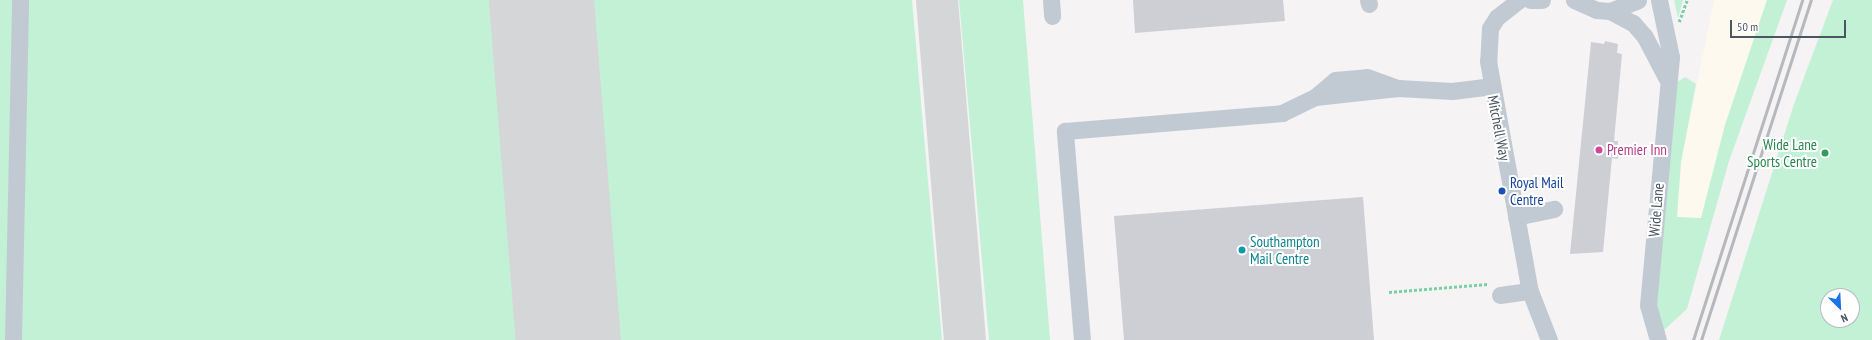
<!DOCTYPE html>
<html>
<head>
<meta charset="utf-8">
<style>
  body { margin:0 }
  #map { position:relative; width:1872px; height:340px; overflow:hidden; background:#f5f3f3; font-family:"PT Sans Narrow",sans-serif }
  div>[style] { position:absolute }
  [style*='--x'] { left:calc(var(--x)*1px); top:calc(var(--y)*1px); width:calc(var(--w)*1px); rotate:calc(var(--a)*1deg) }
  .commercial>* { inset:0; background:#fdf9ef }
  .green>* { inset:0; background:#c3f1d5 }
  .taxiway>* { height:42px; margin:-21px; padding:0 21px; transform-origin:21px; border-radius:21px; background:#d5d6d8 }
  .runway>* { height:105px; margin:-52.5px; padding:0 52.5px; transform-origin:52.5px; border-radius:52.5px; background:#d5d6d8 }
  .building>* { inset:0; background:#cdcfd5 }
  .path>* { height:2.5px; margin-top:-1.25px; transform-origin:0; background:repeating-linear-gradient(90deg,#7ad0a6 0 3px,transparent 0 5px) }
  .minor>* { height:17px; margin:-8.5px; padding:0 8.5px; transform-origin:8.5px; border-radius:8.5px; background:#c1cad2 }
  .rail>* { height:3px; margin:-1.5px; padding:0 1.5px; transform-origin:1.5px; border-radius:1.5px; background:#b5b8bd }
  .dots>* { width:11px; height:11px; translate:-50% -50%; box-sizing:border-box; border:2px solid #fff; border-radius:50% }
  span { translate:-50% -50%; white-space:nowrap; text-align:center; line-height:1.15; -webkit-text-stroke:4px #fff; paint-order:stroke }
  .street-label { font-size:15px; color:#4a5661 }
  .leisure-label { font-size:15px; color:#27864d }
  .right { translate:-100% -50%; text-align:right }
  .hotel-label { font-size:15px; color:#b23c85 }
  .left { translate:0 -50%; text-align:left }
  .transit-label { font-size:15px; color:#164399 }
  .culture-label { font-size:15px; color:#0d838f }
  .north { position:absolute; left:1820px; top:288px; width:40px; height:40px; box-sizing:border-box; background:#fff; border:1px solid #b7bbc0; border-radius:50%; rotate:156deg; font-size:11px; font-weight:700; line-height:16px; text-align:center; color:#4a5661 }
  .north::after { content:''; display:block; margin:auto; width:14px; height:18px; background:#1a73e8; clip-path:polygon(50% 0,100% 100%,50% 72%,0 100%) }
  .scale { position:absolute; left:1730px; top:20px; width:116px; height:18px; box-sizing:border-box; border:2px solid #4a5661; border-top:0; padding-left:5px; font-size:12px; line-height:14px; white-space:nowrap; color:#4a5661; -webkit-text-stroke:3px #fff; paint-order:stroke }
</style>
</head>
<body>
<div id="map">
  <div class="commercial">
    <i style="clip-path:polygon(1714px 0,1767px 0,1725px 125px,1701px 218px,1677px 218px,1681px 162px)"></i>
  </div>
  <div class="green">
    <i style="clip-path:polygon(0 0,13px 0,7px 340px,0 340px)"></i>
    <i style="clip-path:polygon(26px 0,498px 0,526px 340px,18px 340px)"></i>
    <i style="clip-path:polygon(583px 0,912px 0,942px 340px,611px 340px)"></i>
    <i style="clip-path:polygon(959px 0,1023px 0,1050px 340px,989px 340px)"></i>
    <i style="clip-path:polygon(1674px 0,1683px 0,1678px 18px)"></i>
    <i style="clip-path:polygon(1767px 0,1787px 0,1729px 161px,1687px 309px,1664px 330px,1656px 311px,1659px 231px,1677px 82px,1685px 77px,1696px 84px,1681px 162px,1677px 217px,1701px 218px,1725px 125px)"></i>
    <i style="clip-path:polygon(evenodd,1833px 0,1872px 0,1872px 340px,1719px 340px,1794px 104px,1833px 0,1828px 296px,1852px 296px,1852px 320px,1828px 320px,1828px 296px)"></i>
  </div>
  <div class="taxiway">
    <i style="--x:937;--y:0;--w:341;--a:85.3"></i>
  </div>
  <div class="runway">
    <i style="--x:541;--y:0;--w:341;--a:85.5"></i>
  </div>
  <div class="building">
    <i style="clip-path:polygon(1133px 0,1283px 0,1285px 21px,1135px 33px)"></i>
    <i style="clip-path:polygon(1605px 41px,1618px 44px,1617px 53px,1622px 54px,1614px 141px,1618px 141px,1618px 159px,1612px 158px,1603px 252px,1570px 254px,1591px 42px,1604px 44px)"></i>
    <i style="clip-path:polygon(1363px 197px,1374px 340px,1124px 340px,1114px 216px)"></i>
  </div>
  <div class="path">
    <i style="--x:1679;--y:22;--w:23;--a:-70"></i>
    <i style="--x:1389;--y:292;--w:99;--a:-4.6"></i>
  </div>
  <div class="minor">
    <i style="--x:1051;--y:0;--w:16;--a:86"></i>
    <i style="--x:1368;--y:0;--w:4;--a:76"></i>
    <i style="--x:1519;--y:0;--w:28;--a:142"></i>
    <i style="--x:1497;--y:17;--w:13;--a:122"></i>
    <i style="--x:1490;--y:28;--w:33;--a:93"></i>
    <i style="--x:1488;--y:61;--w:234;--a:79.7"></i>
    <i style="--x:1530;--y:291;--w:53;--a:68.8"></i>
    <i style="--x:1530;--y:0;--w:12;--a:0"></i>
    <i style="--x:1574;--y:0;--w:24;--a:24"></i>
    <i style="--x:1596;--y:10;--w:14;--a:4"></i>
    <i style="--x:1610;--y:11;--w:30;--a:-21"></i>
    <i style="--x:1610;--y:11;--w:26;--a:28"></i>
    <i style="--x:1633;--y:23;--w:18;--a:49"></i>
    <i style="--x:1645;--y:37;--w:47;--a:62.4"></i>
    <i style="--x:1315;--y:97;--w:83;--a:-6.2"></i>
    <i style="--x:1398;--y:88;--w:54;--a:3.2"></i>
    <i style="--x:1452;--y:91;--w:39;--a:-7"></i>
    <i style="--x:1516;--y:217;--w:39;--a:-12"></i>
    <i style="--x:1500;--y:295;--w:30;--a:-8"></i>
    <i style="--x:13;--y:340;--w:340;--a:-88.8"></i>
    <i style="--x:1082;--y:340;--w:210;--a:-94.7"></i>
    <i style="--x:1065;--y:131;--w:218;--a:-4.7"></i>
    <i style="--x:1282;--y:113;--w:37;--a:-26"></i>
    <i style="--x:1315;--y:97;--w:26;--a:-40"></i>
    <i style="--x:1335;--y:80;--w:32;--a:-5"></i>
    <i style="--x:1367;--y:77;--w:33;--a:20"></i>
    <i style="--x:1658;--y:340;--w:36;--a:-106"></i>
    <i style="--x:1648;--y:305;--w:249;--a:-84.7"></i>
    <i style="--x:1671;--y:57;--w:58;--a:-101.9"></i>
  </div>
  <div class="rail">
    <i style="--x:1693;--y:340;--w:357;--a:-72.2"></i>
    <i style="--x:1701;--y:340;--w:357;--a:-72.1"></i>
  </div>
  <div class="dots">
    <i style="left:1599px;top:150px;background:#d1479c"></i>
    <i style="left:1825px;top:153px;background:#2e9e5b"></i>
    <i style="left:1502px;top:191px;background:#1a4fb4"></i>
    <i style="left:1242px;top:250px;background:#0f9aa8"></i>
  </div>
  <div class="street-label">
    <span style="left:1499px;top:128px;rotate:79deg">Mitchell Way</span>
    <span style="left:1656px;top:210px;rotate:-85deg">Wide Lane</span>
  </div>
  <div class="leisure-label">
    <span class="right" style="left:1817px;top:153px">Wide Lane<br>Sports Centre</span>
  </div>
  <div class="hotel-label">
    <span class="left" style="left:1607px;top:150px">Premier Inn</span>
  </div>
  <div class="transit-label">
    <span class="left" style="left:1510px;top:191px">Royal Mail<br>Centre</span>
  </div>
  <div class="culture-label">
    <span class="left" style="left:1250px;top:250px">Southampton<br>Mail Centre</span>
  </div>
  <div class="north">N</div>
  <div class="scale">50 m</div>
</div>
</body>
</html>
